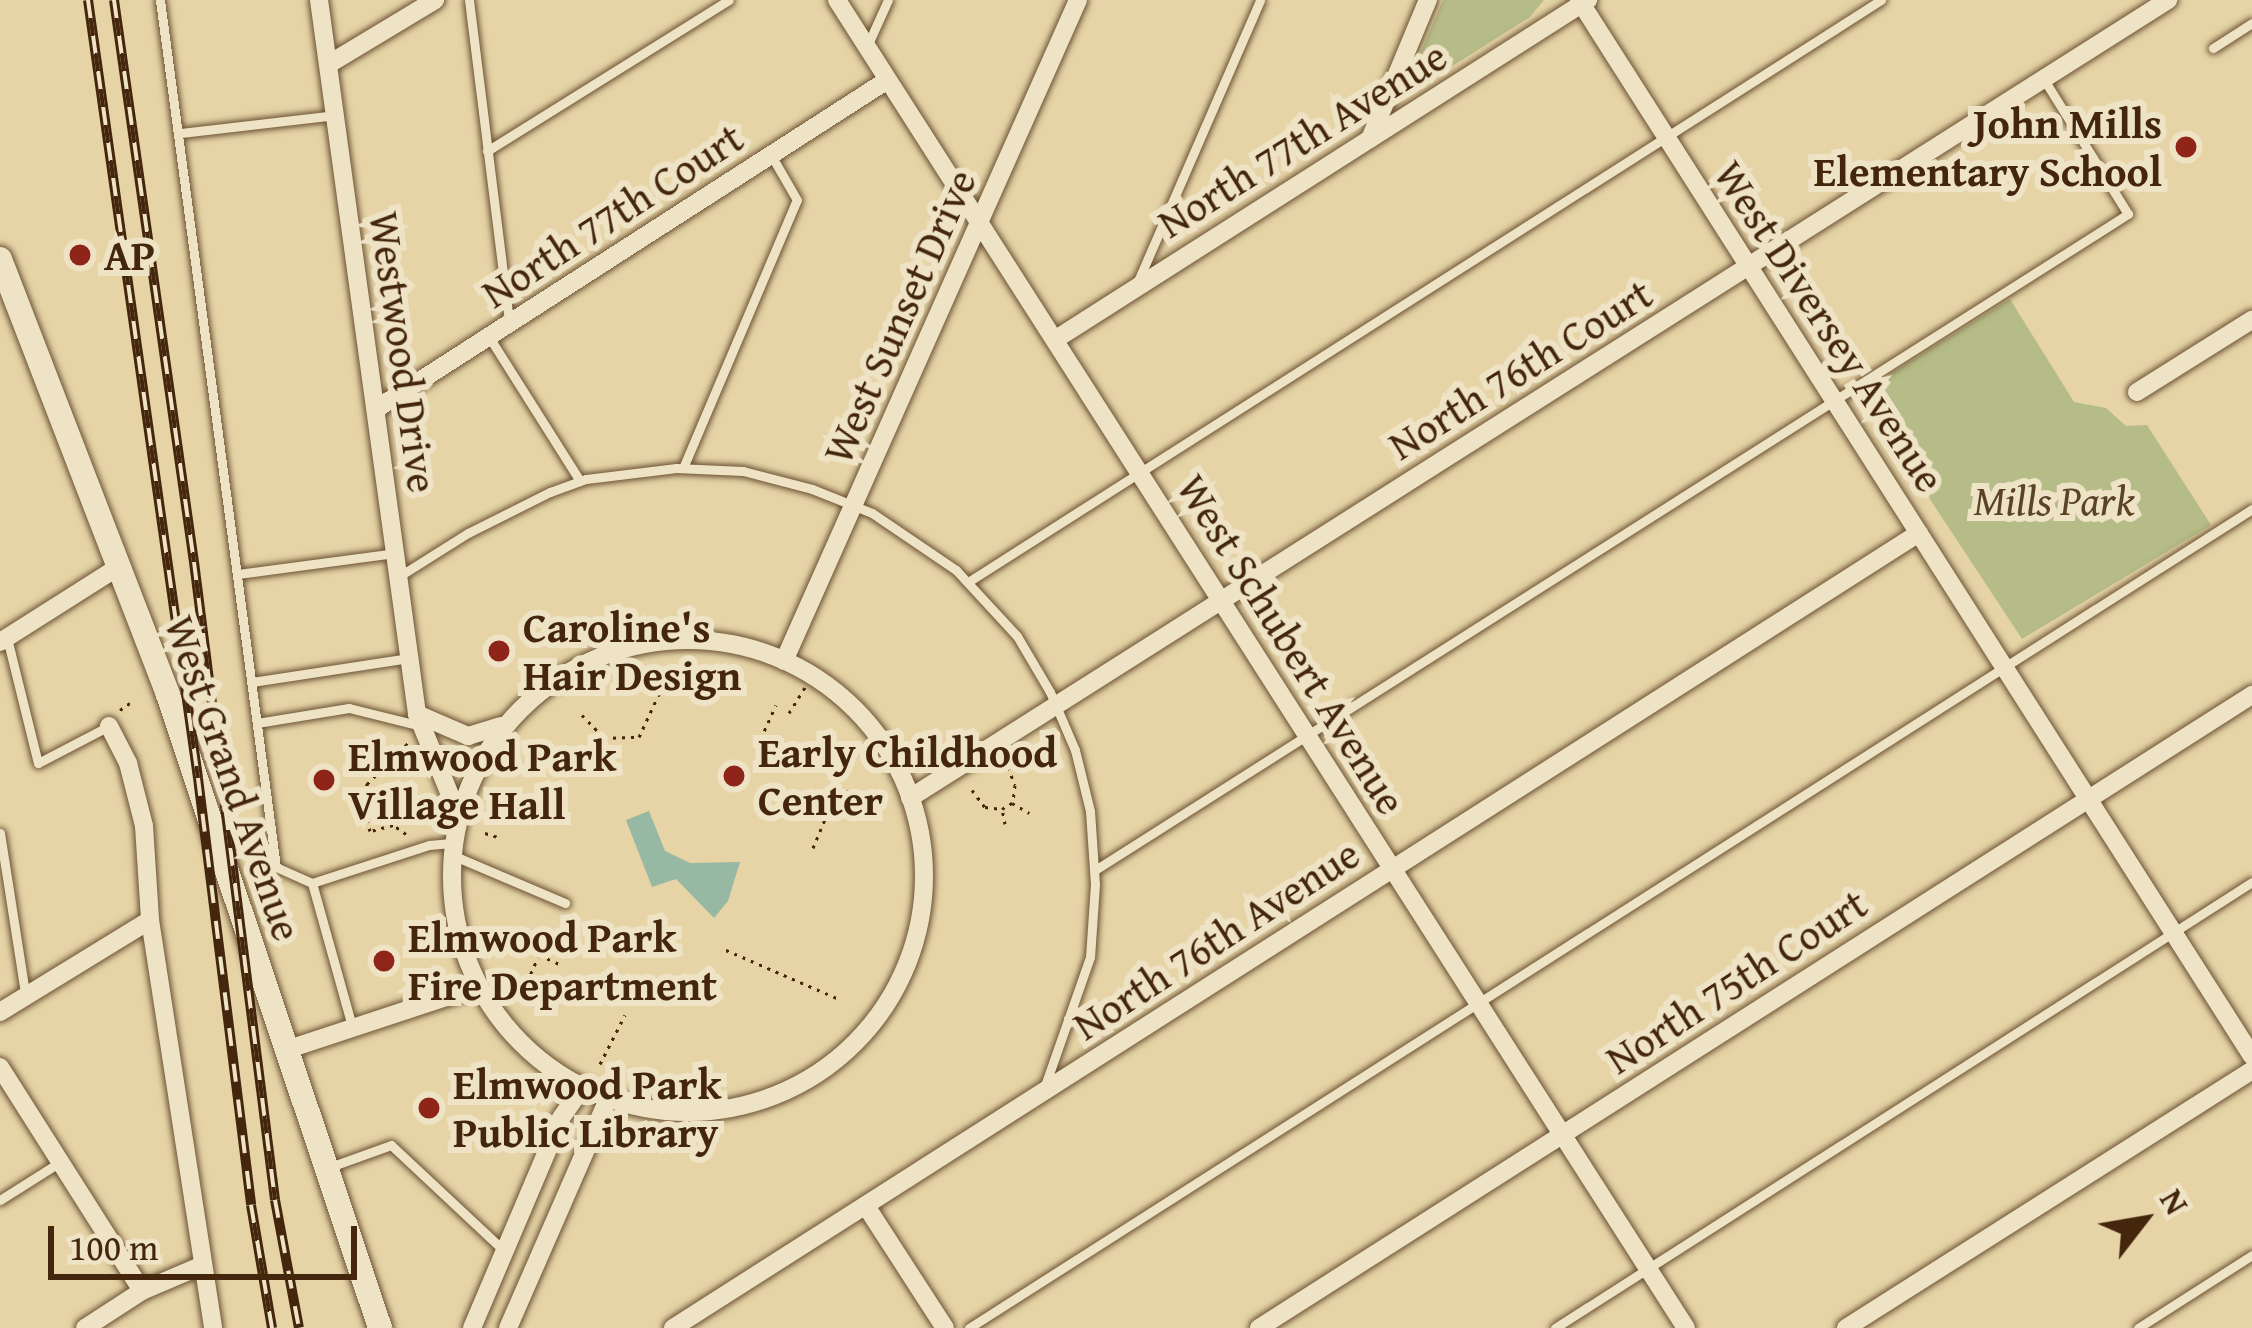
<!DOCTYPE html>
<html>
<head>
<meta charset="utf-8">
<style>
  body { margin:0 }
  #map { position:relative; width:2252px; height:1328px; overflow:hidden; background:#e6d4a7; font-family:"Gentium Book Plus",serif }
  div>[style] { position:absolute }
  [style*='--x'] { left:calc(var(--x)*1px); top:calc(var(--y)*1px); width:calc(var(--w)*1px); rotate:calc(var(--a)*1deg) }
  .green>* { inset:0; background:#b6bc87 }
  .water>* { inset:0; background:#97b8a3 }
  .path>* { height:3px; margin-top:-1.5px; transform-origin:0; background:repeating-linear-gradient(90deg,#43260c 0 3px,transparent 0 9px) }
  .roads { filter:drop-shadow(0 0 3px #6c5233) drop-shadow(0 0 3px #6c5233) }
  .service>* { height:9px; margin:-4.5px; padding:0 4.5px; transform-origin:4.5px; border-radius:4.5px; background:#efe3c6 }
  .minor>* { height:18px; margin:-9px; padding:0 9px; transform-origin:9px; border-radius:9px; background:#efe3c6 }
  .minor>.ring { margin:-9px; padding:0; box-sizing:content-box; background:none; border:18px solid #efe3c6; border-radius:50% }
  .secondary>* { height:24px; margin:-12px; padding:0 12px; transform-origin:12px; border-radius:12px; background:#efe3c6 }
  .rail>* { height:10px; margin-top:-5px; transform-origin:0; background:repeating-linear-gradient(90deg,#efe3c6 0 18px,#43260c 0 36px); box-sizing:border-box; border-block:3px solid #43260c }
  .dots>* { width:33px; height:33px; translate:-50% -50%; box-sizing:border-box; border:6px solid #efe3c6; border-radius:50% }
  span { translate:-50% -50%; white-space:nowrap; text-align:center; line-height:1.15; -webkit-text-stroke:12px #efe3c6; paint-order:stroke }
  .poi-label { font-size:42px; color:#43260c; font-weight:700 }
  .right { translate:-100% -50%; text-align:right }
  .left { translate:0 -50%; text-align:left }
  .street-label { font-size:42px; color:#43260c }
  .park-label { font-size:42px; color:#5a4425; font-style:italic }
  .north { position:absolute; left:2084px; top:1160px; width:120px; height:120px; -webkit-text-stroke:9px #efe3c6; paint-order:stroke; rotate:59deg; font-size:33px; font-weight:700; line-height:48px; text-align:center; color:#43260c }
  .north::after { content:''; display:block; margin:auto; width:42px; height:54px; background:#43260c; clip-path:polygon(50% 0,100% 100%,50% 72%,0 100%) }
  .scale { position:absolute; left:48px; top:1226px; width:309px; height:54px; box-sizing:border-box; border:6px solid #43260c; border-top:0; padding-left:15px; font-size:36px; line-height:42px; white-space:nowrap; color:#43260c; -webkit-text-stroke:9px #efe3c6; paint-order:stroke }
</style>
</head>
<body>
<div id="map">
  <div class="green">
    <i style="clip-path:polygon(1443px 0,1544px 0,1530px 17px,1427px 82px,1418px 78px,1415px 66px)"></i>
    <i style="clip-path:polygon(2010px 299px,2074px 402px,2106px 408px,2126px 426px,2147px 425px,2211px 525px,2022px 639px,1860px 393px)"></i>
  </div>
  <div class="water">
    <i style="clip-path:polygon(649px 811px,665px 851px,690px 863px,740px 862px,728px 901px,714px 918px,676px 879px,652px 887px,626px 820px)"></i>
  </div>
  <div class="path">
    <i style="--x:120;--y:710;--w:16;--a:-35"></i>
    <i style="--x:789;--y:713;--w:34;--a:-58"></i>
    <i style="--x:582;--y:715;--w:32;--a:46"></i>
    <i style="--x:604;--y:738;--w:35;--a:-2"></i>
    <i style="--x:639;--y:737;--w:57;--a:-65.2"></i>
    <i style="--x:516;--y:738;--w:26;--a:37"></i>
    <i style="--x:757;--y:747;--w:46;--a:-65.7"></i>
    <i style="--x:1008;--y:767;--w:19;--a:69"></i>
    <i style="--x:1015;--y:785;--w:16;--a:97"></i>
    <i style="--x:972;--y:790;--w:21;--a:53"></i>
    <i style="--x:985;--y:807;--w:17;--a:7"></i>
    <i style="--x:1005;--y:824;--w:15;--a:-101"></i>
    <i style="--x:1002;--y:809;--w:12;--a:-31"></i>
    <i style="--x:1012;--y:803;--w:20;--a:30"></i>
    <i style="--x:485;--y:833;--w:14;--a:17"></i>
    <i style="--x:406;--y:834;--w:16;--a:-145"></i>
    <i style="--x:393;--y:825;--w:24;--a:165"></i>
    <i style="--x:370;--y:831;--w:29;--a:-106"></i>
    <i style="--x:362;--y:803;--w:20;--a:-75"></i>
    <i style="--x:367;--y:784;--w:58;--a:-45"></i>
    <i style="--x:813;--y:848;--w:65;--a:-67.4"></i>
    <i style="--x:838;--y:788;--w:47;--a:20"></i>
    <i style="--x:726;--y:950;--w:121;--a:23.4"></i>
    <i style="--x:527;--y:982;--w:30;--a:-66"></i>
    <i style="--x:539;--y:955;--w:22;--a:24"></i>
    <i style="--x:600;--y:1064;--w:55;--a:-63"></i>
  </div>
  <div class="roads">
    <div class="service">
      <i style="--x:160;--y:0;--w:875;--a:82.38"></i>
      <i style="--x:276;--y:867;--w:39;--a:24"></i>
      <i style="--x:312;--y:883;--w:148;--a:74.4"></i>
      <i style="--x:469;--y:0;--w:324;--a:82.9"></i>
      <i style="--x:868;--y:44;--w:48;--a:-65.6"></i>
      <i style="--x:2213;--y:48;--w:46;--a:-32.7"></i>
      <i style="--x:181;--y:133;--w:156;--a:-6.6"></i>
      <i style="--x:487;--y:151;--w:285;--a:-32"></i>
      <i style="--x:1138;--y:281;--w:306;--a:-66.5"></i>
      <i style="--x:489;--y:337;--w:170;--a:57.7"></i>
      <i style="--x:683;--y:468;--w:291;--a:-67"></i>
      <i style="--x:797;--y:200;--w:52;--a:-120"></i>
      <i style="--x:238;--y:574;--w:158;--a:-7.6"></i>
      <i style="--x:398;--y:577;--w:83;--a:-32.2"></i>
      <i style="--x:468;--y:533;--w:92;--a:-26.6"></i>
      <i style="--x:550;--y:492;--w:38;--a:-20"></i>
      <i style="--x:586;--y:479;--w:91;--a:-7"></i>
      <i style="--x:676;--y:468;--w:67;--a:2.6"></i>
      <i style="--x:743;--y:471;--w:71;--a:14.6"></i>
      <i style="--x:812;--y:489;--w:65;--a:21.8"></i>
      <i style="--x:872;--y:513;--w:102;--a:34.2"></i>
      <i style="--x:956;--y:570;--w:90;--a:47.3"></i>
      <i style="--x:1017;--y:636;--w:65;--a:59.5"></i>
      <i style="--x:1050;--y:692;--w:63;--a:66.7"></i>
      <i style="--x:1075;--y:750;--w:63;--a:76.2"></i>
      <i style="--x:1090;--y:811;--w:73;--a:86.1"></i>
      <i style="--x:1095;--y:884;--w:73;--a:93.9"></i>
      <i style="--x:1090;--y:957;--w:139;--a:109.3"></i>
      <i style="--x:968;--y:582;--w:1083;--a:-32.52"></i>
      <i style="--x:7;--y:638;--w:129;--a:76.1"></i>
      <i style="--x:38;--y:763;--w:80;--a:-27.5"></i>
      <i style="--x:252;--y:682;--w:159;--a:-8.7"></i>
      <i style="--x:257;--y:723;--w:93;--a:-9.3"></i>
      <i style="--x:349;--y:708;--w:74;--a:14"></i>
      <i style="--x:0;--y:833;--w:162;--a:81.1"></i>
      <i style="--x:452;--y:855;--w:123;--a:23"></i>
      <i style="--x:1095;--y:870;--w:1224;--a:-32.42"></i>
      <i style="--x:2128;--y:214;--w:157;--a:-122"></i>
      <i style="--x:312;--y:883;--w:123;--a:-18"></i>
      <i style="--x:429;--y:845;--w:25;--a:-5"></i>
      <i style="--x:330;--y:1167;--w:65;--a:-19.8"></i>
      <i style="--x:391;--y:1145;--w:152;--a:43.1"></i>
      <i style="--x:0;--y:1200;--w:71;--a:-32.3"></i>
      <i style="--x:969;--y:1328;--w:1522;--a:-32.55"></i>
      <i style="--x:1555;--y:1328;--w:827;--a:-32.61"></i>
      <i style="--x:2138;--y:1328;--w:135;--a:-32.6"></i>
    </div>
    <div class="minor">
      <i style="--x:319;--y:0;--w:721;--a:82.18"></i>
      <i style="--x:417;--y:714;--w:111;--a:67.8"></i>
      <i style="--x:837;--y:0;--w:1576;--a:57.41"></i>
      <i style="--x:1579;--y:0;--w:1252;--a:57.49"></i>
      <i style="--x:329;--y:64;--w:124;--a:-31.1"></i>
      <i style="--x:1370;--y:139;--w:151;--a:-67.4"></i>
      <i style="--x:1056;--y:339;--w:631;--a:-32.51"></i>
      <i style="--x:2137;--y:392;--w:136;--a:-32.1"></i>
      <i style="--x:376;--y:409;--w:606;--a:-32.75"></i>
      <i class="ring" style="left:452px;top:640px;width:454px;height:454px"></i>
      <i style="--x:0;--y:642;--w:140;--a:-32.4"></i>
      <i style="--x:784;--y:661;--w:723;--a:-66.02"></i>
      <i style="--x:417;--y:714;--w:56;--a:23.3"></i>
      <i style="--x:468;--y:736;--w:34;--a:-17"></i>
      <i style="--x:109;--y:726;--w:42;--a:62.8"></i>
      <i style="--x:128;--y:763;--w:65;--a:75.7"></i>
      <i style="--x:144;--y:826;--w:94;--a:86.3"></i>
      <i style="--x:150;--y:920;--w:413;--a:81.2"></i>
      <i style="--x:910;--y:798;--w:1490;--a:-32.39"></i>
      <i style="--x:0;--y:1012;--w:176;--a:-31.5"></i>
      <i style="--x:286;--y:1050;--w:203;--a:-18.3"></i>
      <i style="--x:0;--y:1067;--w:265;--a:57.6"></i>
      <i style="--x:866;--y:1206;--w:145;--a:57.1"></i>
      <i style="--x:85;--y:1328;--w:68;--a:-33"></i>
      <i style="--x:142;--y:1291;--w:66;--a:-23.1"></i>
      <i style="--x:472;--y:1328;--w:228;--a:-67"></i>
      <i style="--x:561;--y:1118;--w:37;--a:-55"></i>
      <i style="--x:508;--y:1328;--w:250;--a:-66.4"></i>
      <i style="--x:673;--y:1328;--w:1478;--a:-32.54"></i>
      <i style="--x:1259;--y:1328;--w:1178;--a:-32.52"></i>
      <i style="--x:1846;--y:1328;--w:481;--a:-32.4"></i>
    </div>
    <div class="secondary">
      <i style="--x:0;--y:259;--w:467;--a:68.9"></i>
      <i style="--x:168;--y:695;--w:668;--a:71.48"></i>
    </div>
  </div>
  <div class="rail">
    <i style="--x:88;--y:0;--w:786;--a:81.95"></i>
    <i style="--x:198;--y:778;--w:430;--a:82.9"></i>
    <i style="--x:251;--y:1205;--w:125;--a:80.3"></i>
    <i style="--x:114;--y:0;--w:568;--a:81.9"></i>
    <i style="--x:194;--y:562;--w:643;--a:82.76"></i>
    <i style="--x:275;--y:1200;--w:130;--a:79.4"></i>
  </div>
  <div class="dots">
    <i style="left:2186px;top:147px;background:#8f2418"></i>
    <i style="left:80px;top:255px;background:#8f2418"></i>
    <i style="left:499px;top:651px;background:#8f2418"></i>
    <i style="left:734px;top:776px;background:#8f2418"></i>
    <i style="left:324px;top:780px;background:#8f2418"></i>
    <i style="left:384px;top:961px;background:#8f2418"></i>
    <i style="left:429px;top:1108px;background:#8f2418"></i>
  </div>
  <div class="poi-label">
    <span class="right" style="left:2162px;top:147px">John Mills<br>Elementary School</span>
    <span class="left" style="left:104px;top:255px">AP</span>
    <span class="left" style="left:523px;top:651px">Caroline's<br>Hair Design</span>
    <span class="left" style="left:758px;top:776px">Early Childhood<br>Center</span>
    <span class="left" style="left:348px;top:780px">Elmwood Park<br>Village Hall</span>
    <span class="left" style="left:408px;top:961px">Elmwood Park<br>Fire Department</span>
    <span class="left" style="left:453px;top:1108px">Elmwood Park<br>Public Library</span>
  </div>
  <div class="street-label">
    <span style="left:1302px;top:139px;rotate:-32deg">North 77th Avenue</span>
    <span style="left:612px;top:215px;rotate:-33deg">North 77th Court</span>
    <span style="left:899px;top:316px;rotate:-66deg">West Sunset Drive</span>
    <span style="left:1830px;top:326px;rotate:57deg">West Diversey Avenue</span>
    <span style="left:404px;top:352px;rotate:82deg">Westwood Drive</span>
    <span style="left:1520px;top:369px;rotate:-32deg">North 76th Court</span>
    <span style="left:1292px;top:644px;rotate:58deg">West Schubert Avenue</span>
    <span style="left:234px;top:778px;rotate:71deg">West Grand Avenue</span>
    <span style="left:1216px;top:939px;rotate:-33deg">North 76th Avenue</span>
    <span style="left:1736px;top:981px;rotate:-33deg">North 75th Court</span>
  </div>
  <div class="park-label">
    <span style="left:2054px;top:500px">Mills Park</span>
  </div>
  <div class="north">N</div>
  <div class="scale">100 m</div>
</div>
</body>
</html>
